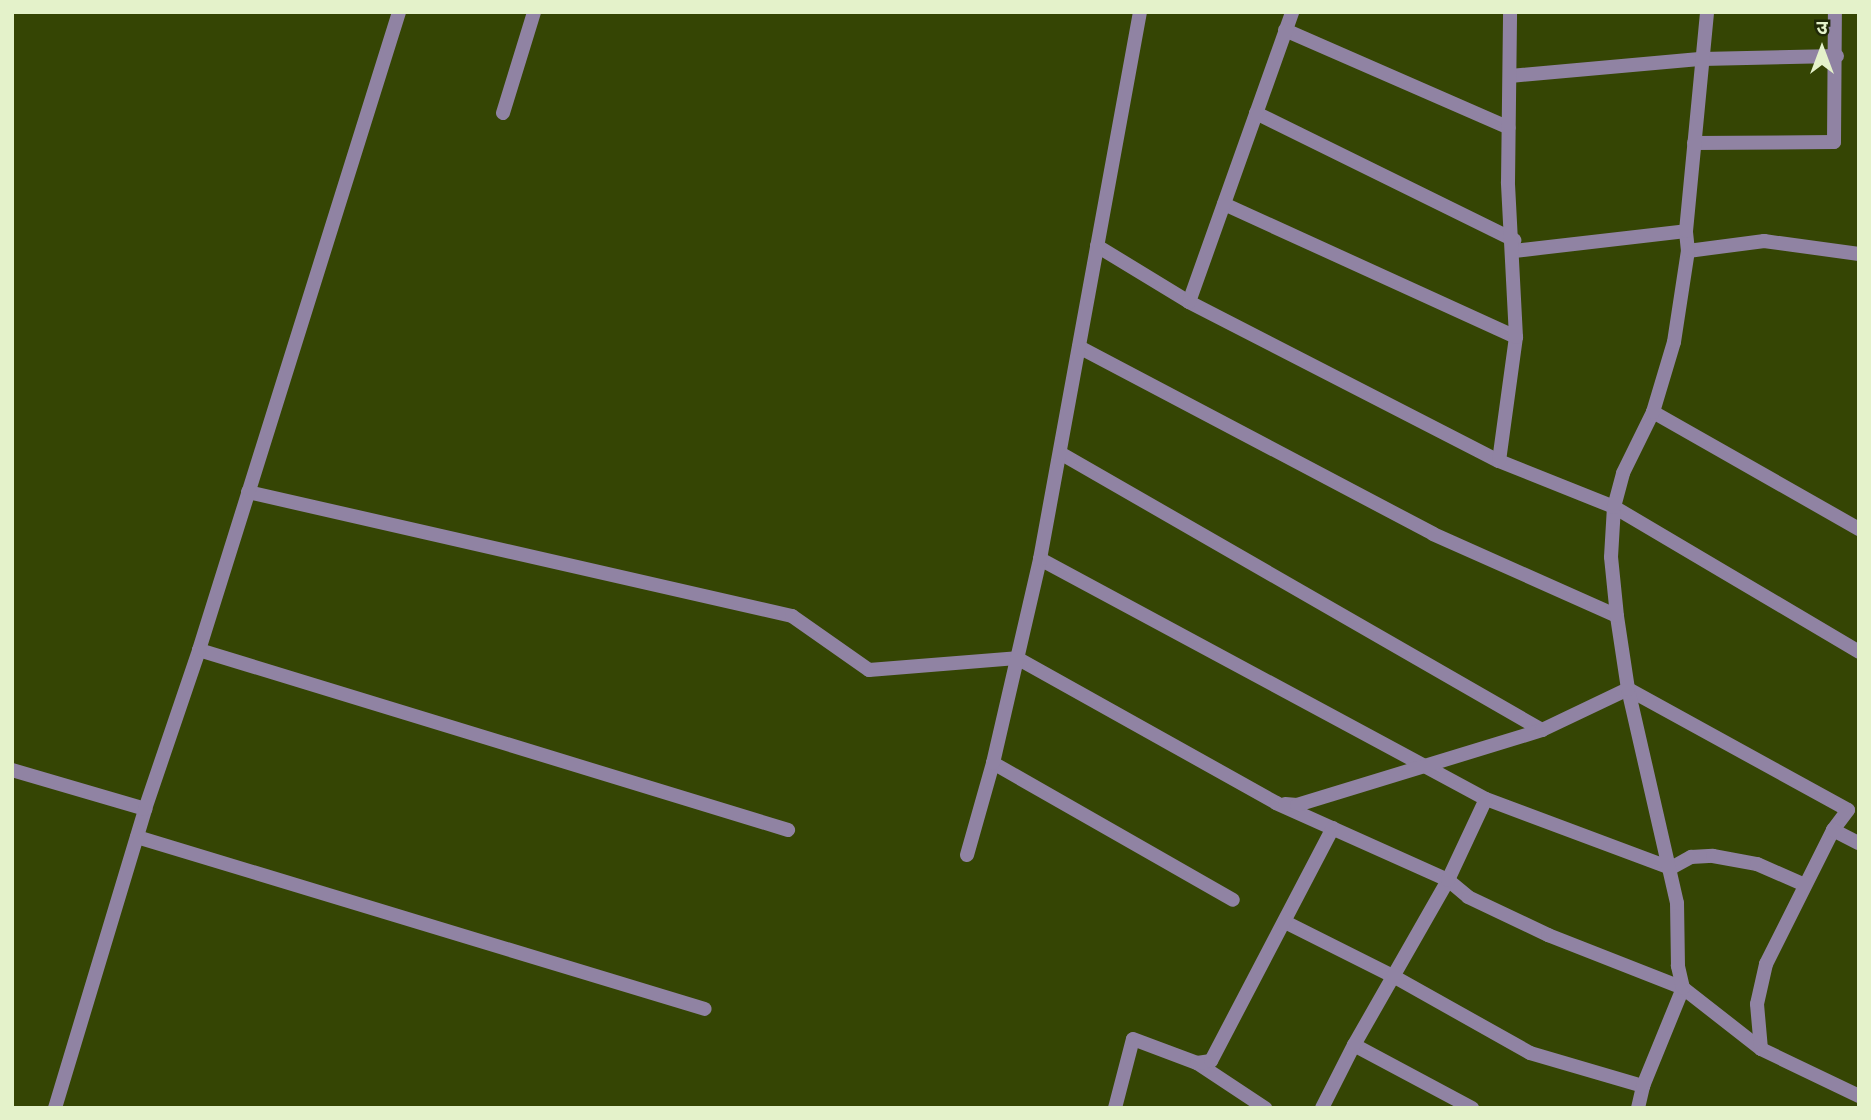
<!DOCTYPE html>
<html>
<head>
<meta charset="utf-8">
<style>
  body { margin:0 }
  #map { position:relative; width:1871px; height:1120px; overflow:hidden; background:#354504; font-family:"Work Sans","Noto Sans Devanagari",sans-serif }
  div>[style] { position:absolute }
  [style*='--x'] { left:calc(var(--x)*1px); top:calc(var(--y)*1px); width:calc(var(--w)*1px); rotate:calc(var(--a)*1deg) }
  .street>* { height:14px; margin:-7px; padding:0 7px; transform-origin:7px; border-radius:7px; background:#9083a3 }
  span { translate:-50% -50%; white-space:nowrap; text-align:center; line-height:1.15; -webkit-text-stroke:5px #202908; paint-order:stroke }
  .frame { position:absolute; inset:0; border:14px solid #e4f2ca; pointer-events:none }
  .north { position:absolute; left:1787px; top:14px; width:70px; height:70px; -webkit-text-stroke:5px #202908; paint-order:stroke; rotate:0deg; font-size:19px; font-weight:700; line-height:28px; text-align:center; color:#e4f2ca }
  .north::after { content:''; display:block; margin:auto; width:24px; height:32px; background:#e4f2ca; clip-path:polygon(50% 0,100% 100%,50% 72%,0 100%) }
</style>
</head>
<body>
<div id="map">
  <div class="street">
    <i style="--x:1285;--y:30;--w:244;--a:23.6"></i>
    <i style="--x:1510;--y:76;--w:193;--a:-5.1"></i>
    <i style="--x:1702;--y:59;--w:135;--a:-1.3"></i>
    <i style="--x:503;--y:113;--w:106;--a:-72.9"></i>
    <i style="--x:1256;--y:113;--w:288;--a:26.2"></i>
    <i style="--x:1694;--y:143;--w:140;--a:-0.4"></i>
    <i style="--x:1834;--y:142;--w:130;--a:-89.6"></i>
    <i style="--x:1224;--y:204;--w:321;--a:24.5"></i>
    <i style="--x:1097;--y:246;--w:108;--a:31.3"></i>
    <i style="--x:1189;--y:302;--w:348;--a:27.2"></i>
    <i style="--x:1499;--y:461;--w:124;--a:21.8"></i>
    <i style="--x:1614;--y:507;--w:285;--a:30.6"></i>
    <i style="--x:1514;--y:251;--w:173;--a:-6.6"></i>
    <i style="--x:1688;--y:251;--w:77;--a:-7.5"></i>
    <i style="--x:1764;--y:241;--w:96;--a:7.8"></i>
    <i style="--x:1189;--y:302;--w:308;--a:-70.4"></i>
    <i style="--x:1079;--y:347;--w:400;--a:27.8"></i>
    <i style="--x:1433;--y:534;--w:201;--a:24"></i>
    <i style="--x:1653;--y:412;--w:237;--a:29.6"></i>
    <i style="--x:1060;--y:453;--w:556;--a:29.89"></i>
    <i style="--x:1499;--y:461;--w:125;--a:-82.2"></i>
    <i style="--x:1516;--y:337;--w:155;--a:-93"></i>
    <i style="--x:1508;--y:182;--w:170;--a:-89.3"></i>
    <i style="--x:248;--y:492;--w:558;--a:12.84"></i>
    <i style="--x:792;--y:616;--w:94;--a:35"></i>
    <i style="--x:869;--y:670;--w:148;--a:-4.6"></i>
    <i style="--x:1017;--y:658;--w:297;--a:29.2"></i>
    <i style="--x:1276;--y:803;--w:188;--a:24.1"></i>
    <i style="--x:1448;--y:880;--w:26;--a:40"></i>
    <i style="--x:1468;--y:897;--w:89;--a:25.4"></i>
    <i style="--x:1548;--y:935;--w:145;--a:21.4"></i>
    <i style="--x:1683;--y:988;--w:99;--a:38"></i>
    <i style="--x:1761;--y:1049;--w:109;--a:25.6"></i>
    <i style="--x:1040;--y:559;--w:506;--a:28.29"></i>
    <i style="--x:1486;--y:799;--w:197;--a:20.5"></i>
    <i style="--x:1671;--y:868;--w:23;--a:-29"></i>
    <i style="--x:1691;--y:857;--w:22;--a:-3"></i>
    <i style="--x:1713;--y:856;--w:45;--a:10.3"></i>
    <i style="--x:1757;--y:864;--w:52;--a:23.6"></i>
    <i style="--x:199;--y:650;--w:616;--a:16.99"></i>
    <i style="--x:993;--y:763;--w:276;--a:29.7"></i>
    <i style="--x:12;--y:770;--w:139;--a:16.3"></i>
    <i style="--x:1285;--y:804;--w:12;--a:5"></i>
    <i style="--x:1297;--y:805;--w:256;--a:-17"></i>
    <i style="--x:1542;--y:730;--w:95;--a:-25.5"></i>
    <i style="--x:1628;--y:689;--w:251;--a:28.8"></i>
    <i style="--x:1848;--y:810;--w:25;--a:127"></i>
    <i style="--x:137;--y:837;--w:593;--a:16.85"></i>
    <i style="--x:967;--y:855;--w:96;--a:-74.2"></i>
    <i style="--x:993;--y:763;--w:209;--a:-77"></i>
    <i style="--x:1040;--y:559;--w:556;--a:-79.64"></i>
    <i style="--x:1285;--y:922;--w:121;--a:26.6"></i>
    <i style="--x:1393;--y:976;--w:157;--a:29.3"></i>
    <i style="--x:1530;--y:1053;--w:118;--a:16.3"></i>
    <i style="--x:1354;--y:1045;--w:134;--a:28.1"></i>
    <i style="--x:1761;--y:1049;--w:45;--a:-95.1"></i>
    <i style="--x:1757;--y:1004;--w:41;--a:-77.3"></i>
    <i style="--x:1766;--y:964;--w:150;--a:-63.4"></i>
    <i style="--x:1833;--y:830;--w:29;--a:27"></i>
    <i style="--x:1197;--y:1063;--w:82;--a:33.5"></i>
    <i style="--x:55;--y:1108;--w:312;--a:-73.2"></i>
    <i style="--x:145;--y:809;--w:168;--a:-71.2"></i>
    <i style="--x:199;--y:650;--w:669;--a:-72.59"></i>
    <i style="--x:1115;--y:1108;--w:71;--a:-75.4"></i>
    <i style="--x:1133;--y:1039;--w:68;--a:20.6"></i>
    <i style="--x:1197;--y:1063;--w:14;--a:-8"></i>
    <i style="--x:1211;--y:1061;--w:263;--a:-62.4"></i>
    <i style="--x:1322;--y:1108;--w:71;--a:-63.1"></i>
    <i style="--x:1354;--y:1045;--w:190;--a:-60.3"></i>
    <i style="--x:1448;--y:880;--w:89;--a:-64.9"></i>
    <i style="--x:1638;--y:1108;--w:23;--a:-77"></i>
    <i style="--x:1643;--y:1086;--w:106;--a:-67.8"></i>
    <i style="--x:1683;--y:988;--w:23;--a:-103"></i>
    <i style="--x:1678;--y:966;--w:63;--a:-90.9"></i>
    <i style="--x:1677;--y:903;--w:220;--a:-102.9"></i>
    <i style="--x:1628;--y:689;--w:74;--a:-98.6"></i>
    <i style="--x:1617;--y:616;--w:59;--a:-95.8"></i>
    <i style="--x:1611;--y:557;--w:50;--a:-86.6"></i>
    <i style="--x:1614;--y:507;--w:35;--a:-75"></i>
    <i style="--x:1623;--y:473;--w:68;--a:-63.8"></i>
    <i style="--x:1653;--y:412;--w:73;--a:-73.3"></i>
    <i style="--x:1674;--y:342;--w:92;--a:-81.3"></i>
    <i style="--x:1688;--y:251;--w:20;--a:-96"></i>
    <i style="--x:1686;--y:231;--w:220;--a:-84.5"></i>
  </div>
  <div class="frame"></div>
  <div class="north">उ</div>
</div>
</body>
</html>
